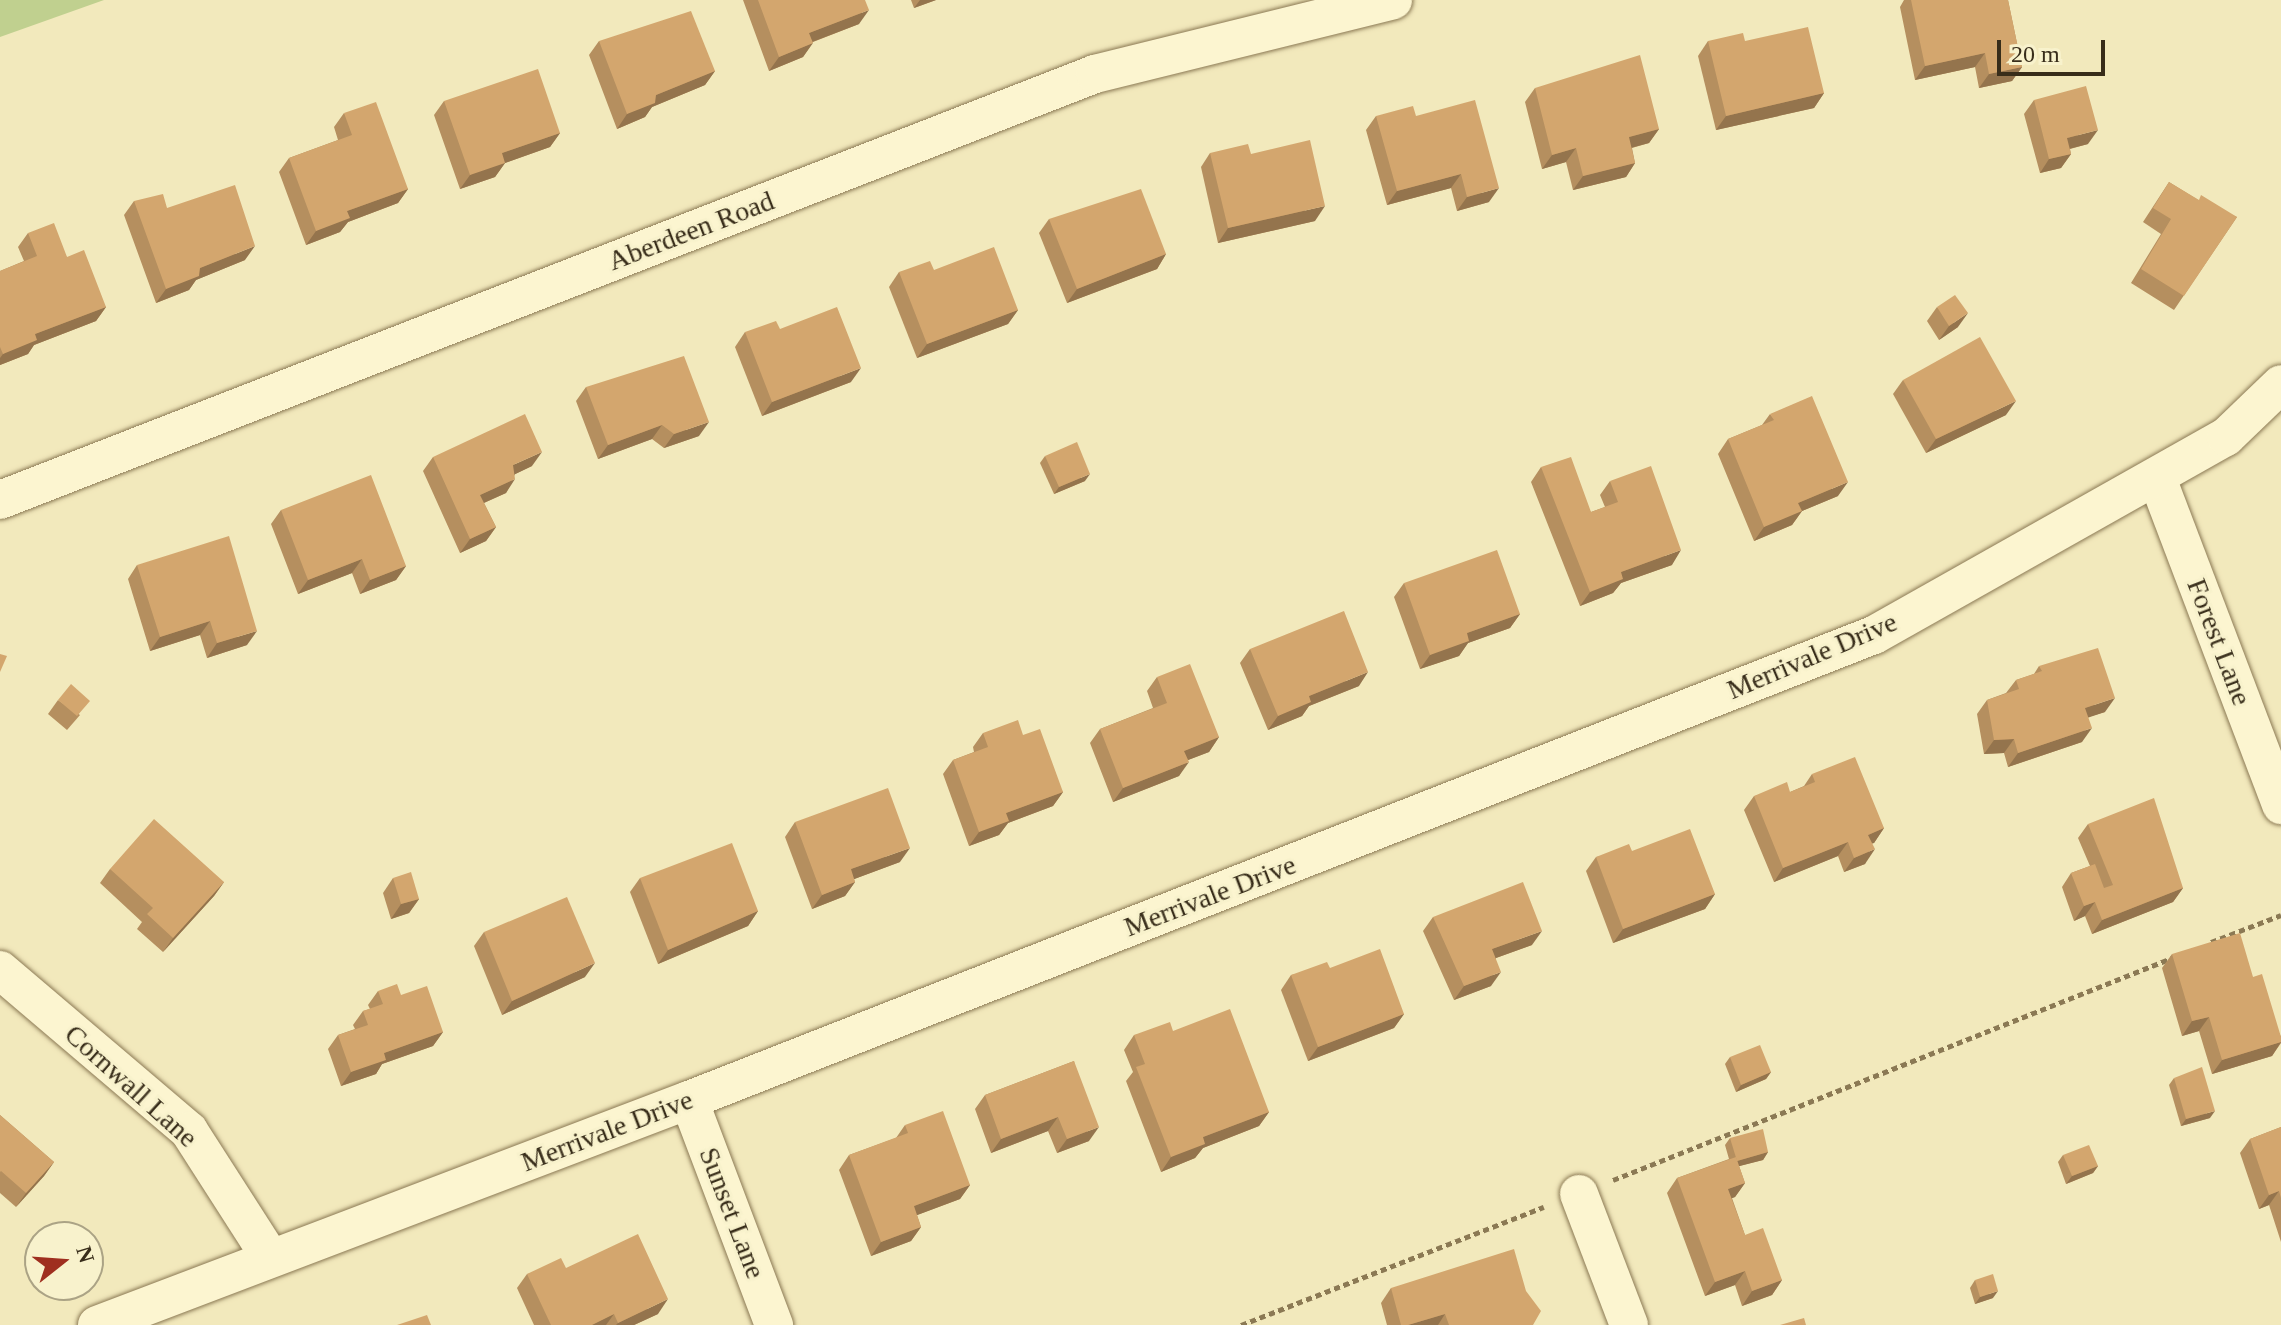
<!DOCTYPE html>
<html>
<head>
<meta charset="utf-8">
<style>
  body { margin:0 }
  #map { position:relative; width:2281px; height:1325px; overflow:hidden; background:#f2e9bc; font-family:"Times New Roman",serif }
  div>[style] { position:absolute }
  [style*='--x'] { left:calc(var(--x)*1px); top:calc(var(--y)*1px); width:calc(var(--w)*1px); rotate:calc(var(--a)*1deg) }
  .green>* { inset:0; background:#c0d08f }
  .path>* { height:5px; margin-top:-2.5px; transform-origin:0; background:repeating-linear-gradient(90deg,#8b7954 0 6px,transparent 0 10px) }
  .roads { filter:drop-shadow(0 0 2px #8b7954) drop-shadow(0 0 2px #8b7954) }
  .minor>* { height:38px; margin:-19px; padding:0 19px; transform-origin:19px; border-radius:19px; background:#fcf5d0 }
  .wall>* { inset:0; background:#b58f5f }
  .shaded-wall>* { inset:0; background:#94744d }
  .building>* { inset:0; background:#d3a66e }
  span { translate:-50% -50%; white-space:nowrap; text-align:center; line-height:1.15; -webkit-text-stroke:6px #f8f2cc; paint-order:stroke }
  .street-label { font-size:28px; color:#382d1a }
  .north { position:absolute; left:24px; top:1221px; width:80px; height:80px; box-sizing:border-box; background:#f8f2cc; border:2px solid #aba385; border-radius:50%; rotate:73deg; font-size:22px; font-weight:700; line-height:32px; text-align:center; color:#382d1a }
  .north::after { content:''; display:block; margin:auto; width:28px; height:36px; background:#9f2f1f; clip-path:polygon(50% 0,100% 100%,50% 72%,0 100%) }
  .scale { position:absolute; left:1997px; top:40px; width:108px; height:36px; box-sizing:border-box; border:4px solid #382d1a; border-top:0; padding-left:10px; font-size:24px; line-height:28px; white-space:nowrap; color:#382d1a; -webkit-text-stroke:6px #f8f2cc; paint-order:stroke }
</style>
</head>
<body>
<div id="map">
  <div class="green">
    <i style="clip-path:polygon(0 0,104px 0,0 37px)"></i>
  </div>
  <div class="path">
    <i style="--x:2211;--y:942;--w:75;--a:-21.1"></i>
    <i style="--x:1613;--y:1180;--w:601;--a:-21.66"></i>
    <i style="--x:1241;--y:1325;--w:325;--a:-21.3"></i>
  </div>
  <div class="roads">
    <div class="minor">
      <i style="--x:2157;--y:478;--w:350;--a:69.2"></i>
      <i style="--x:0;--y:500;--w:1175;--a:-21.26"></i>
      <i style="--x:1095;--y:74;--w:307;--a:-13.9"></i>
      <i style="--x:0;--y:970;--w:248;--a:40.4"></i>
      <i style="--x:189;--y:1131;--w:150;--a:57.3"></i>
      <i style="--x:689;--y:1100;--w:241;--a:69.3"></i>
      <i style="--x:1579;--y:1194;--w:140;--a:69.1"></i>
      <i style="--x:97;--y:1325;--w:633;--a:-20.81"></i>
      <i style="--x:689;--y:1100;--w:1273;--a:-21.43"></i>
      <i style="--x:1874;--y:635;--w:404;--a:-29.4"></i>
      <i style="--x:2226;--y:437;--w:76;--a:-43.9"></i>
    </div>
  </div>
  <div class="wall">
    <i style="clip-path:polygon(743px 0,865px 0,859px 24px,813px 42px,803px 57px,769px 71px)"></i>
    <i style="clip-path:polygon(911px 0,936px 0,914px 8px)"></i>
    <i style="clip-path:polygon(1904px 0,2008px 0,2022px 67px,2012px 81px,1979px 88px,1975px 67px,1915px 80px,1900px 7px)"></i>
    <i style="clip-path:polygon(599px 41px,715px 71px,705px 85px,652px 107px,645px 117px,617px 129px,589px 55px)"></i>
    <i style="clip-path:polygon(1708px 41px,1745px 41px,1824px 93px,1814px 108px,1716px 130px,1698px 56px)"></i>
    <i style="clip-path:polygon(1535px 88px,1659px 129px,1649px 143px,1632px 148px,1635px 163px,1626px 177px,1573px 190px,1566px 162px,1542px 169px,1525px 102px)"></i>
    <i style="clip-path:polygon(2034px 100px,2088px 144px,2070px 149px,2071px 154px,2061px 168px,2040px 173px,2024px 114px)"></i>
    <i style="clip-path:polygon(444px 101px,560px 133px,550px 147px,505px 163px,495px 177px,460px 189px,434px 115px)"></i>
    <i style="clip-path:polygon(344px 113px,408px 189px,398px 203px,348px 222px,340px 232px,306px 245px,279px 172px,289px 158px,338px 140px,334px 127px)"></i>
    <i style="clip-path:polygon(1376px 116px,1416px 116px,1489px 202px,1457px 211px,1451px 188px,1387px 205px,1366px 130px)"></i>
    <i style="clip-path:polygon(1210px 153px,1251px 154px,1315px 221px,1218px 243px,1201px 167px)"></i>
    <i style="clip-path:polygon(2169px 182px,2198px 200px,2237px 217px,2174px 310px,2131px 283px,2161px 234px,2143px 222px)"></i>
    <i style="clip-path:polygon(134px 201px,167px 208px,245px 260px,196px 280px,189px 290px,156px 303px,124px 215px)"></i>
    <i style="clip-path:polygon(1049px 219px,1166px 254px,1157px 269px,1067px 303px,1039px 233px)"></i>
    <i style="clip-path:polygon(28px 233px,67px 257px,106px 307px,96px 321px,34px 345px,28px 354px,0 365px,0 271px,24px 261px,18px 247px)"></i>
    <i style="clip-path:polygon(934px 270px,1018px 310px,1008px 324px,917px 358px,889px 287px,899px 272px)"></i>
    <i style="clip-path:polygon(1937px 307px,1958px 327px,1939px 340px,1927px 321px)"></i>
    <i style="clip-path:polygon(745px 332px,851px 382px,762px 416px,735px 347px)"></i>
    <i style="clip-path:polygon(1903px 380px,2006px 415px,1926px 453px,1893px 394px)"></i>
    <i style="clip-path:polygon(586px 387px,699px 436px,664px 448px,652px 439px,598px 459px,576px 401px)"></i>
    <i style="clip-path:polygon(1770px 414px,1838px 496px,1802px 511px,1792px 525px,1754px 541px,1718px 454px,1728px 439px,1762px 425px)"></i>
    <i style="clip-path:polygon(1045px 456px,1085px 481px,1054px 494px,1040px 463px)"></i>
    <i style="clip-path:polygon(433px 457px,532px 466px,515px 474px,506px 493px,484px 503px,496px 527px,486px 541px,460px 553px,423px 471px)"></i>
    <i style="clip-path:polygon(1541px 467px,1591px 512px,1605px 507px,1600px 495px,1610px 481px,1672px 565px,1621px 583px,1613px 593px,1580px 606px,1531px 482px)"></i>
    <i style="clip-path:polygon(281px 510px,406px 566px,396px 580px,360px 594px,352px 573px,298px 594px,271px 524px)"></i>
    <i style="clip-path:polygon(137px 565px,247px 645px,207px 658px,200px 635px,150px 651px,128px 579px)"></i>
    <i style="clip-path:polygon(1404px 583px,1520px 614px,1510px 628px,1468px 643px,1459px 656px,1420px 669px,1394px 597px)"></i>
    <i style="clip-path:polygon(1250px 649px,1359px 686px,1309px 706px,1302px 716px,1268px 730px,1240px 663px)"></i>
    <i style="clip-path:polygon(2039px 666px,2105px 712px,2088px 717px,2082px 742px,2008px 767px,2004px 753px,1984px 754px,1977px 714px,1987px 700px,2006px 693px,2016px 680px,2034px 674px)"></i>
    <i style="clip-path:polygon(1157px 677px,1219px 737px,1209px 752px,1188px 760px,1179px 776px,1113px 802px,1090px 743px,1100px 729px,1153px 708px,1147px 691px)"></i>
    <i style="clip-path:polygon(58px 700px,80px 715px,67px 730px,48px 714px)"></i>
    <i style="clip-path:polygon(983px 733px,1023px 735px,1063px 792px,1053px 806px,1008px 823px,999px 835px,969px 846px,943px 774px,953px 760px,974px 752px,973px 747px)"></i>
    <i style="clip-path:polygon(1812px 774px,1884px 828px,1874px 843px,1872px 843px,1865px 864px,1844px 872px,1838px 856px,1774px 882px,1744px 810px,1754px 796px,1790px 792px,1804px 786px)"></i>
    <i style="clip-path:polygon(795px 822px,900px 862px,854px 879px,855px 882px,845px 896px,812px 909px,785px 837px)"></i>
    <i style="clip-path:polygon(2088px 824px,2183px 888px,2173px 902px,2092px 934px,2085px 916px,2074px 921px,2062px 887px,2071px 873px,2090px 866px,2078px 838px)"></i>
    <i style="clip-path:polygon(1632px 851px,1715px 894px,1705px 909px,1613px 943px,1586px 871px,1596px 857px)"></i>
    <i style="clip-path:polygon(110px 869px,224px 882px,214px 896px,163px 952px,137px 929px,142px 922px,100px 883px)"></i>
    <i style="clip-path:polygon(393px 878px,419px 899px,409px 913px,391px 919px,383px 893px)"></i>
    <i style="clip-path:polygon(640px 878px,758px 911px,748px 926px,658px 964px,630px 892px)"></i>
    <i style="clip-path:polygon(1433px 917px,1532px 945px,1496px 958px,1491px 986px,1454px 1000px,1423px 931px)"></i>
    <i style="clip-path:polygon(484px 932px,585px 977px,502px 1015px,474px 946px)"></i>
    <i style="clip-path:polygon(2172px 954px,2253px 977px,2281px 1037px,2281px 1043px,2272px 1056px,2212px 1074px,2199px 1031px,2182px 1036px,2162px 968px)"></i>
    <i style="clip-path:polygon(1330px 968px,1404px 1014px,1394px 1028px,1308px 1061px,1281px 990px,1291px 975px)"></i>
    <i style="clip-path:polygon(378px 991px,443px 1032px,433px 1046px,382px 1064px,376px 1074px,341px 1086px,328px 1049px,338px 1035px,355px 1029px,353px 1025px,363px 1011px,370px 1009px,368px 1005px)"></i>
    <i style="clip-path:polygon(1173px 1031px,1269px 1112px,1259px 1126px,1203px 1148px,1195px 1158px,1161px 1172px,1126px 1081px,1133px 1072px,1124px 1050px,1134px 1035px)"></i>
    <i style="clip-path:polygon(1730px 1057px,1771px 1072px,1766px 1079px,1736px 1092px,1725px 1064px)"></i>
    <i style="clip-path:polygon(1074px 1061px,1089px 1141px,1057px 1153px,1048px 1131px,991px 1153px,975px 1109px,985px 1095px)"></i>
    <i style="clip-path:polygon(2174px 1078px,2210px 1118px,2181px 1126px,2169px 1085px)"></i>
    <i style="clip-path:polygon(0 1115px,54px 1162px,44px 1176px,16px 1207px,0 1193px)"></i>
    <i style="clip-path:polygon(905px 1125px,970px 1185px,960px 1199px,917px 1215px,921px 1227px,911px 1241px,871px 1256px,839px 1170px,849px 1155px,896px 1138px)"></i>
    <i style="clip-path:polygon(2281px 1127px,2281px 1242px,2269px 1205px,2259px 1209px,2240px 1153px,2250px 1139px)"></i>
    <i style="clip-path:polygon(1730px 1138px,1768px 1152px,1763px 1160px,1739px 1166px,1745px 1183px,1735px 1197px,1732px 1198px,1745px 1235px,1782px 1280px,1772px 1295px,1742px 1306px,1735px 1285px,1705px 1296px,1667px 1193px,1677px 1178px,1729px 1159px,1725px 1145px)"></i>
    <i style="clip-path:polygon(2063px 1155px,2098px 1166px,2093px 1173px,2066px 1184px,2058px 1162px)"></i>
    <i style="clip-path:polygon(566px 1268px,658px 1314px,634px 1325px,534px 1325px,517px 1288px,527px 1274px)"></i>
    <i style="clip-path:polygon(1975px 1280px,1993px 1298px,1975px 1304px,1970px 1288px)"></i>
    <i style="clip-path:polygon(1391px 1288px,1533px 1325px,1387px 1325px,1381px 1303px)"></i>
  </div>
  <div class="shaded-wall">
    <i style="clip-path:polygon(920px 0,936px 0,914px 8px)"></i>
    <i style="clip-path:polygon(869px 10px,859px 24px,799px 47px,809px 33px)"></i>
    <i style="clip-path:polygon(813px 43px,803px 57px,769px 71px,779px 57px)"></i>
    <i style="clip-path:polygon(1985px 53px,1975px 67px,1915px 80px,1925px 66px)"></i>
    <i style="clip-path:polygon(2022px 67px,2012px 81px,1979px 88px,1989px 74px)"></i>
    <i style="clip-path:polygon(715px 71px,705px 85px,652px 107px,645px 117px,617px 129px,627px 114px,656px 95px)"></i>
    <i style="clip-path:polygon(1824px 93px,1814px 108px,1716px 130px,1726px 116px)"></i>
    <i style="clip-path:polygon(1659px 129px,1649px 143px,1619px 151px,1629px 137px)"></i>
    <i style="clip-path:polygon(2098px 130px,2088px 144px,2057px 152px,2067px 138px)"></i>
    <i style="clip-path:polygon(560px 133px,550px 147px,505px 163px,495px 177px,460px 189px,470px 175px,502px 153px)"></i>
    <i style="clip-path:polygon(1576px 148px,1566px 162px,1542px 169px,1552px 155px)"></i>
    <i style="clip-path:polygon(2071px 154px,2061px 168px,2040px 173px,2049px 159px)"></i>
    <i style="clip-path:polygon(1635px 163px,1626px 177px,1573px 190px,1583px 176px)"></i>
    <i style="clip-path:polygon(1461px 174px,1451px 188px,1387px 205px,1397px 191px)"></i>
    <i style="clip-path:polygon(1499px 188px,1489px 202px,1457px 211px,1467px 197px)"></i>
    <i style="clip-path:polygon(408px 189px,398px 203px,348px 222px,340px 232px,306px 245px,316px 231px,347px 211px)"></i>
    <i style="clip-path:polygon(1325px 206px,1315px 221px,1218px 243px,1228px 228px)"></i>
    <i style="clip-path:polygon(255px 246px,245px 260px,196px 280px,189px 290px,156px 303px,166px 289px,200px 268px)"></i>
    <i style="clip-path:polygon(1166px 254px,1157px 269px,1067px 303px,1077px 289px)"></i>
    <i style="clip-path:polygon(106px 307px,96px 321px,34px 345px,28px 354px,0 365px,0 358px,3px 354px,35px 334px)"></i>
    <i style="clip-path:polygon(1018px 310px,1008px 324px,917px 358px,927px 344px)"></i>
    <i style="clip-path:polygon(1968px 313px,1958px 327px,1939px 340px,1949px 326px)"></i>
    <i style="clip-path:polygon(861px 368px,851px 382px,762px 416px,772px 402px)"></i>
    <i style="clip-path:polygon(2016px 401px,2006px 415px,1926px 453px,1936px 439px)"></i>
    <i style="clip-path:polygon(709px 422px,699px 436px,664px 448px,674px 434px)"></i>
    <i style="clip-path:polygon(662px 425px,652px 439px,598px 459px,608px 445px)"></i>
    <i style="clip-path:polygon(542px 452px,532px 466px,503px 480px,513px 465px)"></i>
    <i style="clip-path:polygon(1090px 474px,1085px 481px,1054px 494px,1059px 487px)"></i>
    <i style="clip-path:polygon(515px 479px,506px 493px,470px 509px,480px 495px)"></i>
    <i style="clip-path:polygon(1848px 482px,1838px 496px,1802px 511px,1792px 525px,1754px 541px,1764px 527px,1798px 503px)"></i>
    <i style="clip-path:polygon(496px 527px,486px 541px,460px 553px,470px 539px)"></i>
    <i style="clip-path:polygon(1681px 550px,1672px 565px,1621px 583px,1613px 593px,1580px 606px,1590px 592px,1621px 572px)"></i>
    <i style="clip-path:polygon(362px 559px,352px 573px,298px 594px,308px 580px)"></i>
    <i style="clip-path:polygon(406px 566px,396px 580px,360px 594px,370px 580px)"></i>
    <i style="clip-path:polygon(1520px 614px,1510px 628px,1468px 643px,1459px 656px,1420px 669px,1430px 655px,1467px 633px)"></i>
    <i style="clip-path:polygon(210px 621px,200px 635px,150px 651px,160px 637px)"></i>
    <i style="clip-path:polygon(257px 631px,247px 645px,207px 658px,217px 643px)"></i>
    <i style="clip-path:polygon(1368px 672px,1359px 686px,1309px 706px,1302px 716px,1268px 730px,1278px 716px,1309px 696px)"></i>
    <i style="clip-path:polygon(2115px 698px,2105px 712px,2075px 722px,2085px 708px)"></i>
    <i style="clip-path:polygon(2092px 728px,2082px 742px,2008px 767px,2018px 753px)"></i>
    <i style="clip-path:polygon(1219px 737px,1209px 752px,1175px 765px,1184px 751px)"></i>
    <i style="clip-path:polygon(2014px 739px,2004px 753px,1984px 754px,1994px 740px)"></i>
    <i style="clip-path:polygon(1189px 762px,1179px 776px,1113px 802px,1123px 788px)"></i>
    <i style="clip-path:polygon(1063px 792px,1053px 806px,1008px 823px,999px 835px,969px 846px,979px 832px,1006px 813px)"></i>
    <i style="clip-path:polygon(1884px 828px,1874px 843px,1858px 849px,1868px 835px)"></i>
    <i style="clip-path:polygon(1848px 842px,1838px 856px,1774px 882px,1783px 868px)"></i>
    <i style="clip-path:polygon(910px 848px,900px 862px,841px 884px,851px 869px)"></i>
    <i style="clip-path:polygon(1875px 849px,1865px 864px,1844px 872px,1854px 858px)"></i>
    <i style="clip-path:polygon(224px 882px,214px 896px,163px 952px,173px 938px)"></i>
    <i style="clip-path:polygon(855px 882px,845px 896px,812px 909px,822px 895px)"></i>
    <i style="clip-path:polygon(2183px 888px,2173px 902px,2092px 934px,2102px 920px)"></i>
    <i style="clip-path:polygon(1715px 894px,1705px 909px,1613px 943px,1623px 929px)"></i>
    <i style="clip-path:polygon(419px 899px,409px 913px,391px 919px,401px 904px)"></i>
    <i style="clip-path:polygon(2095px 902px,2085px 916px,2074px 921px,2084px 906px)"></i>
    <i style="clip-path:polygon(758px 911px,748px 926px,658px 964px,668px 950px)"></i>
    <i style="clip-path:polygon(1542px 931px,1532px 945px,1482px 963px,1492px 949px)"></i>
    <i style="clip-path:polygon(595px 963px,585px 977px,502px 1015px,512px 1001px)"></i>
    <i style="clip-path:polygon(1501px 972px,1491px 986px,1454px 1000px,1464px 986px)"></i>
    <i style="clip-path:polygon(1404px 1014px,1394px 1028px,1308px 1061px,1318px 1047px)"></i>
    <i style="clip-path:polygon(2209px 1017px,2199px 1031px,2182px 1036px,2192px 1021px)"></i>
    <i style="clip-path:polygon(443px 1032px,433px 1046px,382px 1064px,376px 1074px,341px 1086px,351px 1072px,384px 1053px)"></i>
    <i style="clip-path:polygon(2281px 1042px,2272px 1056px,2212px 1074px,2222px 1060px)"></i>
    <i style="clip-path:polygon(1771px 1072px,1766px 1079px,1736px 1092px,1741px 1085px)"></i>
    <i style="clip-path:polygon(2215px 1111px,2210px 1118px,2181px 1126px,2186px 1119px)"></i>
    <i style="clip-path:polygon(1269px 1112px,1259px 1126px,1203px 1148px,1195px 1158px,1161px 1172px,1171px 1157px,1203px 1137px)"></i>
    <i style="clip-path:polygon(1058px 1117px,1048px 1131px,991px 1153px,1001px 1139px)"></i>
    <i style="clip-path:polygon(1099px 1127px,1089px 1141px,1057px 1153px,1067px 1139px)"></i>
    <i style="clip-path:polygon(1768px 1152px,1763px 1160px,1732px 1168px,1737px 1161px)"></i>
    <i style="clip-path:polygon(54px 1162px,44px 1176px,16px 1207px,26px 1193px)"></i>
    <i style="clip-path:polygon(2098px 1166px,2093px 1173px,2066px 1184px,2072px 1176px)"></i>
    <i style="clip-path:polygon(1745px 1183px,1735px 1197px,1719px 1203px,1728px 1189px)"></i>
    <i style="clip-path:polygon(970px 1185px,960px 1199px,904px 1220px,914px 1206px)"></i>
    <i style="clip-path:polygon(2279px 1191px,2269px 1205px,2259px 1209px,2269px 1195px)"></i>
    <i style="clip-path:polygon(921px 1227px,911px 1241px,871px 1256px,881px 1242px)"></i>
    <i style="clip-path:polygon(1745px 1271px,1735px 1285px,1705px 1296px,1715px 1282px)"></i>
    <i style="clip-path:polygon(1782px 1280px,1772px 1295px,1742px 1306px,1752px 1291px)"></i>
    <i style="clip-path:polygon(1998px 1291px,1993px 1298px,1975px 1304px,1980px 1297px)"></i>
    <i style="clip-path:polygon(668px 1299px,658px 1314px,634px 1325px,616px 1325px,618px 1323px)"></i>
    <i style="clip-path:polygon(614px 1314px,606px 1325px,591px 1325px)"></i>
    <i style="clip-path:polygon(1445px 1314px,1438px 1325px,1408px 1325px)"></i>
  </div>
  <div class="building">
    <i style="clip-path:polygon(758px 0,865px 0,869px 10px,809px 33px,813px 43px,779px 57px)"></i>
    <i style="clip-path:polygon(1911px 0,2008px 0,2022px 67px,1989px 74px,1985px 53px,1925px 66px)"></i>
    <i style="clip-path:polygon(691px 11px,715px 71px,656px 95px,655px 103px,627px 114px,599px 41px)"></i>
    <i style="clip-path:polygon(1808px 27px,1824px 93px,1726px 116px,1708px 41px,1743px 33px,1745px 41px)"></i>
    <i style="clip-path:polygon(1640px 55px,1659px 129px,1629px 137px,1635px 163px,1583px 176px,1576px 148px,1552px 155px,1535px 88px)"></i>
    <i style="clip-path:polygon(538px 69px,560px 133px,502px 153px,505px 163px,470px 175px,444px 101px)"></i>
    <i style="clip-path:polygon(2086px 86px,2098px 130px,2067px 138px,2071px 154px,2049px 159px,2034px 100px)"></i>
    <i style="clip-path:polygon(1475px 100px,1499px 188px,1467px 197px,1461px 174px,1397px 191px,1376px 116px,1413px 106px,1416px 116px)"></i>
    <i style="clip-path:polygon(376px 102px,408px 189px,347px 211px,350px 218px,316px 231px,289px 158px,352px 135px,344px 113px)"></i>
    <i style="clip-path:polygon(1310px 140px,1325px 206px,1228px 228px,1210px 153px,1248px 144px,1251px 154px)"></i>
    <i style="clip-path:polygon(2169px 182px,2199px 200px,2201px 195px,2237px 217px,2184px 296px,2141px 269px,2171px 219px,2153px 208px)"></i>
    <i style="clip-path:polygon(235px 185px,255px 246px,200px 268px,199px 276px,166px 289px,134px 201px,163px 194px,167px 208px)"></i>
    <i style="clip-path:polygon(1141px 189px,1166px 254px,1077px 289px,1049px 219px)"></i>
    <i style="clip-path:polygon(54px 223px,67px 257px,84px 250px,106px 307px,35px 334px,37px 340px,3px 354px,0 347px,0 271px,37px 256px,28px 233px)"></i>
    <i style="clip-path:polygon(994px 247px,1018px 310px,927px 344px,899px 272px,930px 261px,934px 270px)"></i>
    <i style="clip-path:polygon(1955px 295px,1968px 313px,1949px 326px,1937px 307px)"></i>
    <i style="clip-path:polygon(837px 307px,861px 368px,772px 402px,745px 332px,776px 321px,780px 329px)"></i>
    <i style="clip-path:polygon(1980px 337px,2016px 401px,1936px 439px,1903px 380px)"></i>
    <i style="clip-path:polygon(684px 356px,709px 422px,674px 434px,662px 425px,608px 445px,586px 387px)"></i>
    <i style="clip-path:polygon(1812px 396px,1848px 482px,1798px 503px,1802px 511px,1764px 527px,1728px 439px,1774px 420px,1770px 414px)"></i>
    <i style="clip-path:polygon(525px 414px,542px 452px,513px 465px,515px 479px,480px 495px,496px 527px,470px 539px,433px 457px)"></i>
    <i style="clip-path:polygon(1077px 442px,1090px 474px,1059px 487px,1045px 456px)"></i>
    <i style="clip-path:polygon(1571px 457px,1591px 512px,1618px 502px,1610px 481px,1651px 466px,1681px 550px,1621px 572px,1623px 579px,1590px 592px,1541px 467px)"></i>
    <i style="clip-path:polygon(371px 475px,406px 566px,370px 580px,362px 559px,308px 580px,281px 510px)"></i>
    <i style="clip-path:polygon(229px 536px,257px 631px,217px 643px,210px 621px,160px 637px,137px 565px)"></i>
    <i style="clip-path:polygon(1497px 550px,1520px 614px,1467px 633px,1469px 641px,1430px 655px,1404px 583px)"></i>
    <i style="clip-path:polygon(1344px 611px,1368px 672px,1309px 696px,1311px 702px,1278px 716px,1250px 649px)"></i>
    <i style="clip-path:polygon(2098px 648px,2115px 698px,2085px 708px,2092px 728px,2018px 753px,2014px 739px,1994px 740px,1987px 700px,2019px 689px,2016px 680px,2042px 671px,2039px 666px)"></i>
    <i style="clip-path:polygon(0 654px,7px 656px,0 672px)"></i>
    <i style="clip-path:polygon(1190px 664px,1219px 737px,1184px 751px,1189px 762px,1123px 788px,1100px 729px,1167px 703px,1157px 677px)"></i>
    <i style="clip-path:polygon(71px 684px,90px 701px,77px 716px,58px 700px)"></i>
    <i style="clip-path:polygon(1018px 720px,1023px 735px,1040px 729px,1063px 792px,1006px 813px,1009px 821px,979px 832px,953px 760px,988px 747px,983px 733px)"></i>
    <i style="clip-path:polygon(1855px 757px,1884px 828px,1868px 835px,1875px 849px,1854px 858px,1848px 842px,1783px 868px,1754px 796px,1787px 782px,1790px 792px,1815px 782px,1812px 774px)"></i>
    <i style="clip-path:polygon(888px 788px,910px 848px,851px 869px,855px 882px,822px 895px,795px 822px)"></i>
    <i style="clip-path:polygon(2154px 798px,2183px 888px,2102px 920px,2095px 902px,2084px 906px,2071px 873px,2095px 864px,2104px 888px,2113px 885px,2088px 824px)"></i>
    <i style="clip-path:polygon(154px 819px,224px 882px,173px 938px,147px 914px,153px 908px,110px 869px)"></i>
    <i style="clip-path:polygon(1690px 829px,1715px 894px,1623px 929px,1596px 857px,1629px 844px,1632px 851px)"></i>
    <i style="clip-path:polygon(732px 843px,758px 911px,668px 950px,640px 878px)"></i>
    <i style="clip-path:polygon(411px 872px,419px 899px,401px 904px,393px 878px)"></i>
    <i style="clip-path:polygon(1523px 882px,1542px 931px,1492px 949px,1501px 972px,1464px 986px,1433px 917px)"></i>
    <i style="clip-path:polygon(567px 897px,595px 963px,512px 1001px,484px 932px)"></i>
    <i style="clip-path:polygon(2240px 933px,2253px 977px,2262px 974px,2281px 1037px,2281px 1042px,2222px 1060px,2209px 1017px,2192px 1021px,2172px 954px)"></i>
    <i style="clip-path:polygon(1380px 949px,1404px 1014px,1318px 1047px,1291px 975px,1327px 962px,1330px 968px)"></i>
    <i style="clip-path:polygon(397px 984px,401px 995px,427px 986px,443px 1032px,384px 1053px,386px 1060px,351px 1072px,338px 1035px,368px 1025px,363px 1011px,383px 1004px,378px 991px)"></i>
    <i style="clip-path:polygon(1230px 1009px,1269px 1112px,1203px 1137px,1205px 1144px,1171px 1157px,1136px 1067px,1145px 1064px,1134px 1035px,1170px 1022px,1173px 1031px)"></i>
    <i style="clip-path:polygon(1760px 1045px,1771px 1072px,1741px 1085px,1730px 1057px)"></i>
    <i style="clip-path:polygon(1074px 1061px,1099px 1127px,1067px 1139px,1058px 1117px,1001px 1139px,985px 1095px)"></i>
    <i style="clip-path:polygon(2202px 1067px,2215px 1111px,2186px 1119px,2174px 1078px)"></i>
    <i style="clip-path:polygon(943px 1111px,970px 1185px,914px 1206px,921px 1227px,881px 1242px,849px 1155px,908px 1133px,905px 1125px)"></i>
    <i style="clip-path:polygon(0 1115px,54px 1162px,26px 1193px,1px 1171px,0 1172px)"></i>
    <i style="clip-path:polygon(2281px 1127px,2281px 1198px,2279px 1191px,2269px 1195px,2250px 1139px)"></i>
    <i style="clip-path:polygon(1763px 1129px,1768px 1152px,1737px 1161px,1730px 1138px)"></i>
    <i style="clip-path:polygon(2089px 1145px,2098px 1166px,2072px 1176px,2063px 1155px)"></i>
    <i style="clip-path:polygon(1736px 1157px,1745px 1183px,1728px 1189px,1745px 1235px,1763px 1228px,1782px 1280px,1752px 1291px,1745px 1271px,1715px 1282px,1677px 1178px)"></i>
    <i style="clip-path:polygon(638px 1234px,668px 1299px,618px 1323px,614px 1314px,592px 1325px,551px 1325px,527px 1274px,561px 1258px,566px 1268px)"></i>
    <i style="clip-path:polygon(1514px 1249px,1526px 1291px,1541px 1311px,1533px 1325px,1449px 1325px,1445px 1314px,1408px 1325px,1401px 1325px,1391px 1288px)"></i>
    <i style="clip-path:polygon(1993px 1274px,1998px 1291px,1980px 1297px,1975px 1280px)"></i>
    <i style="clip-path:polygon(427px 1315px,431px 1325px,397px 1325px)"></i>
    <i style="clip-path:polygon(1804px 1318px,1806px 1325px,1780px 1325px)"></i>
  </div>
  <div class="street-label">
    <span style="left:691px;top:231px;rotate:-21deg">Aberdeen Road</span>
    <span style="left:2219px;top:642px;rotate:69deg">Forest Lane</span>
    <span style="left:1812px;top:656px;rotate:-23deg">Merrivale Drive</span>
    <span style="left:1210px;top:896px;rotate:-21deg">Merrivale Drive</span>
    <span style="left:131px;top:1086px;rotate:42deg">Cornwall Lane</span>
    <span style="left:607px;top:1131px;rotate:-21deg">Merrivale Drive</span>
    <span style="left:732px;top:1213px;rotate:69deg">Sunset Lane</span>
  </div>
  <div class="north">N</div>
  <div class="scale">20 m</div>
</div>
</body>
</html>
